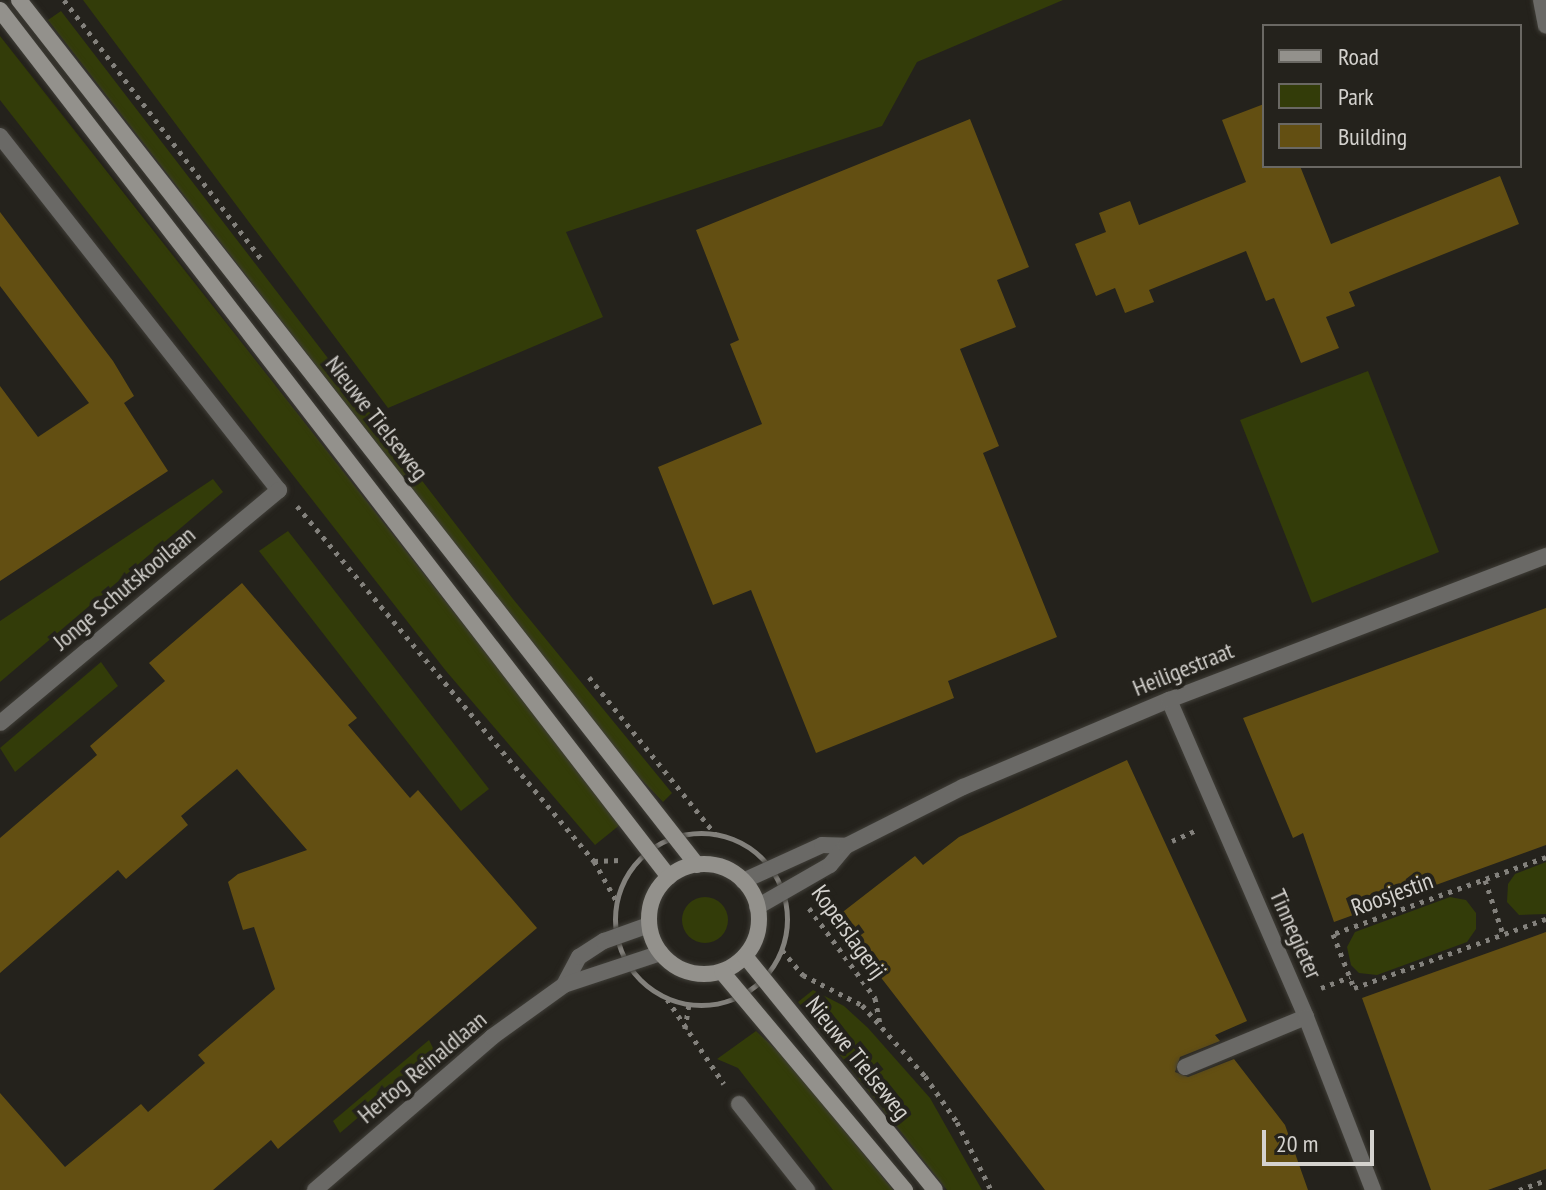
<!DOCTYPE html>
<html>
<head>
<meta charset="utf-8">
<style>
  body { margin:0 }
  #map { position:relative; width:1546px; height:1190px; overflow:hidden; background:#24221c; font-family:"PT Sans Narrow",sans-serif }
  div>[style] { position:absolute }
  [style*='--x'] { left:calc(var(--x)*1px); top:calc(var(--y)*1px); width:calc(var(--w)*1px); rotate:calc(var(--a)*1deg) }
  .green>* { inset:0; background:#333c09 }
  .round { border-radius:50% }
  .building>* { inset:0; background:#634f12 }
  .path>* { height:5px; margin-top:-2.5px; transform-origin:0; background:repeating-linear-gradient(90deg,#83817c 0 4px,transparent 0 10px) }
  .path>.ring { margin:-2.5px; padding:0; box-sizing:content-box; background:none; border:5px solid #83817c; border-radius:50% }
  .roads { filter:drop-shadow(0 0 2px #403e38) drop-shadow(0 0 2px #403e38) }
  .service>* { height:16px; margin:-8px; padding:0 8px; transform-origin:8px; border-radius:8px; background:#6a6966 }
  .minor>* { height:16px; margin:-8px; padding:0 8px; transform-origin:8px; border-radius:8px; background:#6a6966 }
  .tertiary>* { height:16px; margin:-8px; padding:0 8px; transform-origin:8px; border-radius:8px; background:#6a6966 }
  .secondary>* { height:16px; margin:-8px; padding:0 8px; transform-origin:8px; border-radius:8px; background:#93918c }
  .secondary>.ring { margin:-8px; padding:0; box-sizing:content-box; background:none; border:16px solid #93918c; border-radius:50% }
  span { translate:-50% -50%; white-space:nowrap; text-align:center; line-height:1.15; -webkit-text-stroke:8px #24221c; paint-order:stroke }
  .street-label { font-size:24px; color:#d4d2ce }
  .legend { position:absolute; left:1262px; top:24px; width:260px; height:144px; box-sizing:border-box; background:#24221c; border:2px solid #6a6863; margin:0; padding:10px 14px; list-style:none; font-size:24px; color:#d4d2ce }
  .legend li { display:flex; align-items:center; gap:16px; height:40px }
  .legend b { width:40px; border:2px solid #6a6863 }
  .scale { position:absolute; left:1262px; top:1130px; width:112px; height:36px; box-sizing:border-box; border:4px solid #d4d2ce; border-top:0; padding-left:10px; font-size:24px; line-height:28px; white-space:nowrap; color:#d4d2ce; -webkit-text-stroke:6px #24221c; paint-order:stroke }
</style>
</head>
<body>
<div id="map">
  <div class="green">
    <i style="clip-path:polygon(83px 0,1063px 0,917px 62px,882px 126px,566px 232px,603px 317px,388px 408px)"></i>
    <i style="clip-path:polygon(61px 11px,513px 599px,672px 793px,663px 802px,620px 757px,48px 20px)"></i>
    <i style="clip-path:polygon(0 36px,621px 824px,595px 845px,446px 671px,0 100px)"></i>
    <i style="clip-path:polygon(1368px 371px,1439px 552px,1312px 603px,1240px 420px)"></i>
    <i style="clip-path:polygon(213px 479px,223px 492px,0 682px,0 621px)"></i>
    <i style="clip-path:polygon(288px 531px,489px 789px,461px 811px,259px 551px)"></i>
    <i style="clip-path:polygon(101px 662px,118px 686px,15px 772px,0 748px)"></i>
    <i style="clip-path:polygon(1546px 862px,1546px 914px,1519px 915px,1507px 902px,1508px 884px,1515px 874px)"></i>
    <i style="clip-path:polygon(1450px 897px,1466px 900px,1476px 913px,1476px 929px,1467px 942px,1377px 975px,1359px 973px,1351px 965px,1347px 947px,1355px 932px)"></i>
    <i class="round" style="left:682px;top:897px;width:46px;height:46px"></i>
    <i style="clip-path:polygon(813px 990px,844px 1006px,868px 1028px,930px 1098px,982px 1190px,947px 1190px,798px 1002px)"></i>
    <i style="clip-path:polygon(756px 1031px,785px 1058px,893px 1190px,833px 1190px,738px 1068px,717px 1059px)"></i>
    <i style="clip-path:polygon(429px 1040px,435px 1052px,340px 1133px,333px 1121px)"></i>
  </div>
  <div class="building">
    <i style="clip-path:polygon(1264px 104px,1264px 166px,1300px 166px,1331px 244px,1500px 176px,1519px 224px,1349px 292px,1355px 306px,1326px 317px,1339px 348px,1301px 363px,1274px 298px,1266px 301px,1246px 251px,1149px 290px,1154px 302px,1125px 313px,1115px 288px,1096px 296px,1075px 244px,1106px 232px,1099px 213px,1130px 201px,1139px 225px,1246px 182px,1222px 120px)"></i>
    <i style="clip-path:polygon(970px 119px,1029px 267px,997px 280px,1016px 327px,960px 349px,999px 446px,983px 453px,1057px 637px,948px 681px,954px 698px,816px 753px,751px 590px,713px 605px,658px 467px,762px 424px,730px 344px,739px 340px,696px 230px)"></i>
    <i style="clip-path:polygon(0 212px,113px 361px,134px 396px,124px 403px,168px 471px,0 581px,0 386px,38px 437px,89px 403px,0 286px)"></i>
    <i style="clip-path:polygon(242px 583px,357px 718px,348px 725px,410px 798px,418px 790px,537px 928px,278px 1149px,271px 1140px,213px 1190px,0 1190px,0 1093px,65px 1167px,141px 1104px,148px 1112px,205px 1063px,198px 1055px,275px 989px,254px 927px,243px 930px,228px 882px,238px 874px,307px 850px,237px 769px,181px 816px,188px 825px,126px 879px,118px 870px,0 973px,0 838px,97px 755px,90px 746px,165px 681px,149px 663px)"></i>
    <i style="clip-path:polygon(1546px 608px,1546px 845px,1334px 922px,1303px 833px,1293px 838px,1243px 718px)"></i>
    <i style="clip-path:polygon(1127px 760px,1247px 1021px,1215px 1035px,1220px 1041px,1180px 1057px,1175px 1072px,1188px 1077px,1234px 1059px,1285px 1125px,1308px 1190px,1045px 1190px,835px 918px,915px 856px,923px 865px,959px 837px)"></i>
    <i style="clip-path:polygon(1546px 932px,1546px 1169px,1488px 1190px,1431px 1190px,1362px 998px)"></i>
  </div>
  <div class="path">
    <i style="--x:64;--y:0;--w:327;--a:52.7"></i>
    <i style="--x:297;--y:506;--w:463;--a:50.1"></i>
    <i style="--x:594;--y:861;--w:47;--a:60.7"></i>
    <i style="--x:589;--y:677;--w:203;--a:51.2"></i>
    <i class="ring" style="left:615px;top:833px;width:167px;height:167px"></i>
    <i style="--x:1172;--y:841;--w:27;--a:-24"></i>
    <i style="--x:1546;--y:857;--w:226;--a:160.1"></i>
    <i style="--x:1333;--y:934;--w:58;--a:68.7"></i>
    <i style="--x:1354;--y:988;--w:204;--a:-19.8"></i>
    <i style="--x:594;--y:861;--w:27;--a:-2"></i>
    <i style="--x:1485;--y:880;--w:57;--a:71.6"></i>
    <i style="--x:809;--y:908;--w:112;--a:53.7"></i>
    <i style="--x:875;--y:998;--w:26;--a:79"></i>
    <i style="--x:782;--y:950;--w:33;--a:50"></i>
    <i style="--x:803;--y:975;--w:66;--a:27"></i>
    <i style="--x:862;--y:1005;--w:95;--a:48.4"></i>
    <i style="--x:925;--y:1076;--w:56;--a:55.2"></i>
    <i style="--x:957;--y:1122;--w:76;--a:63.4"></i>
    <i style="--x:1321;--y:988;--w:31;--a:-21"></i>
    <i style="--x:667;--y:999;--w:102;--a:56.2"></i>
    <i style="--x:685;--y:1029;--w:24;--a:-81"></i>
    <i style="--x:1519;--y:1190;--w:29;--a:-20"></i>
  </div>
  <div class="roads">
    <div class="service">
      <i style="--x:1185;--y:1067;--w:131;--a:-22.5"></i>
    </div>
    <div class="minor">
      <i style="--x:1541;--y:0;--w:26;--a:79"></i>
      <i style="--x:0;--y:136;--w:451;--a:51.8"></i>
      <i style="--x:279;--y:490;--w:363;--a:140.1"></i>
      <i style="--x:1169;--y:700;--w:345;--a:66.6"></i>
      <i style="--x:1306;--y:1017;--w:186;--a:68.8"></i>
      <i style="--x:564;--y:985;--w:32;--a:-62"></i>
      <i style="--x:579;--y:957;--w:30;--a:-33"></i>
      <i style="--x:604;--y:941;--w:48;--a:-19.6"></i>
      <i style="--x:739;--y:1104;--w:110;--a:51.7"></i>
      <i style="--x:315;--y:1190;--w:234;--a:-40.8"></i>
      <i style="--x:492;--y:1037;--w:89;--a:-35.8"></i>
      <i style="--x:564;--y:985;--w:102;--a:-18.3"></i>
    </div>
    <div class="tertiary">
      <i style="--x:743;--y:881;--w:87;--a:-24.5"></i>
      <i style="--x:822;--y:845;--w:24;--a:2"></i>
      <i style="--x:757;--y:907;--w:84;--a:-29.9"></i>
      <i style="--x:830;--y:865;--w:25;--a:-50"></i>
      <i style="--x:846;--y:846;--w:131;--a:-26.8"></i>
      <i style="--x:963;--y:787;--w:224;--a:-22.9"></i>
      <i style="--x:1169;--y:700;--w:404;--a:-20.9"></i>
    </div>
    <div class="secondary">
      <i style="--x:19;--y:0;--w:1099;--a:51.91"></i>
      <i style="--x:0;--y:10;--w:1095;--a:52.35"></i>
      <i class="ring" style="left:649px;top:864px;width:94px;height:94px"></i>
      <i style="--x:745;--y:956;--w:301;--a:50.9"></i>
      <i style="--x:722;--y:972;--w:285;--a:50"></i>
    </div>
  </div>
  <div class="street-label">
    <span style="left:377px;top:418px;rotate:52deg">Nieuwe Tielseweg</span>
    <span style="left:124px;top:588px;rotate:-40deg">Jonge Schutskooilaan</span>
    <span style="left:1183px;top:669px;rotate:-22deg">Heiligestraat</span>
    <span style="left:1392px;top:894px;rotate:-20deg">Roosjestin</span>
    <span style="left:849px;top:932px;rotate:54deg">Koperslagerij</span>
    <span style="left:1296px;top:934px;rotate:66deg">Tinnegieter</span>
    <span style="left:858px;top:1058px;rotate:51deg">Nieuwe Tielseweg</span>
    <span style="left:422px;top:1067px;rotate:-40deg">Hertog Reinaldlaan</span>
  </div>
  <ul class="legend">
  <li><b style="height:10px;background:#93918c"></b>Road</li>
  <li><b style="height:22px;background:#333c09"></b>Park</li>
  <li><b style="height:22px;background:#634f12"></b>Building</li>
  </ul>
  <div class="scale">20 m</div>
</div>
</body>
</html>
